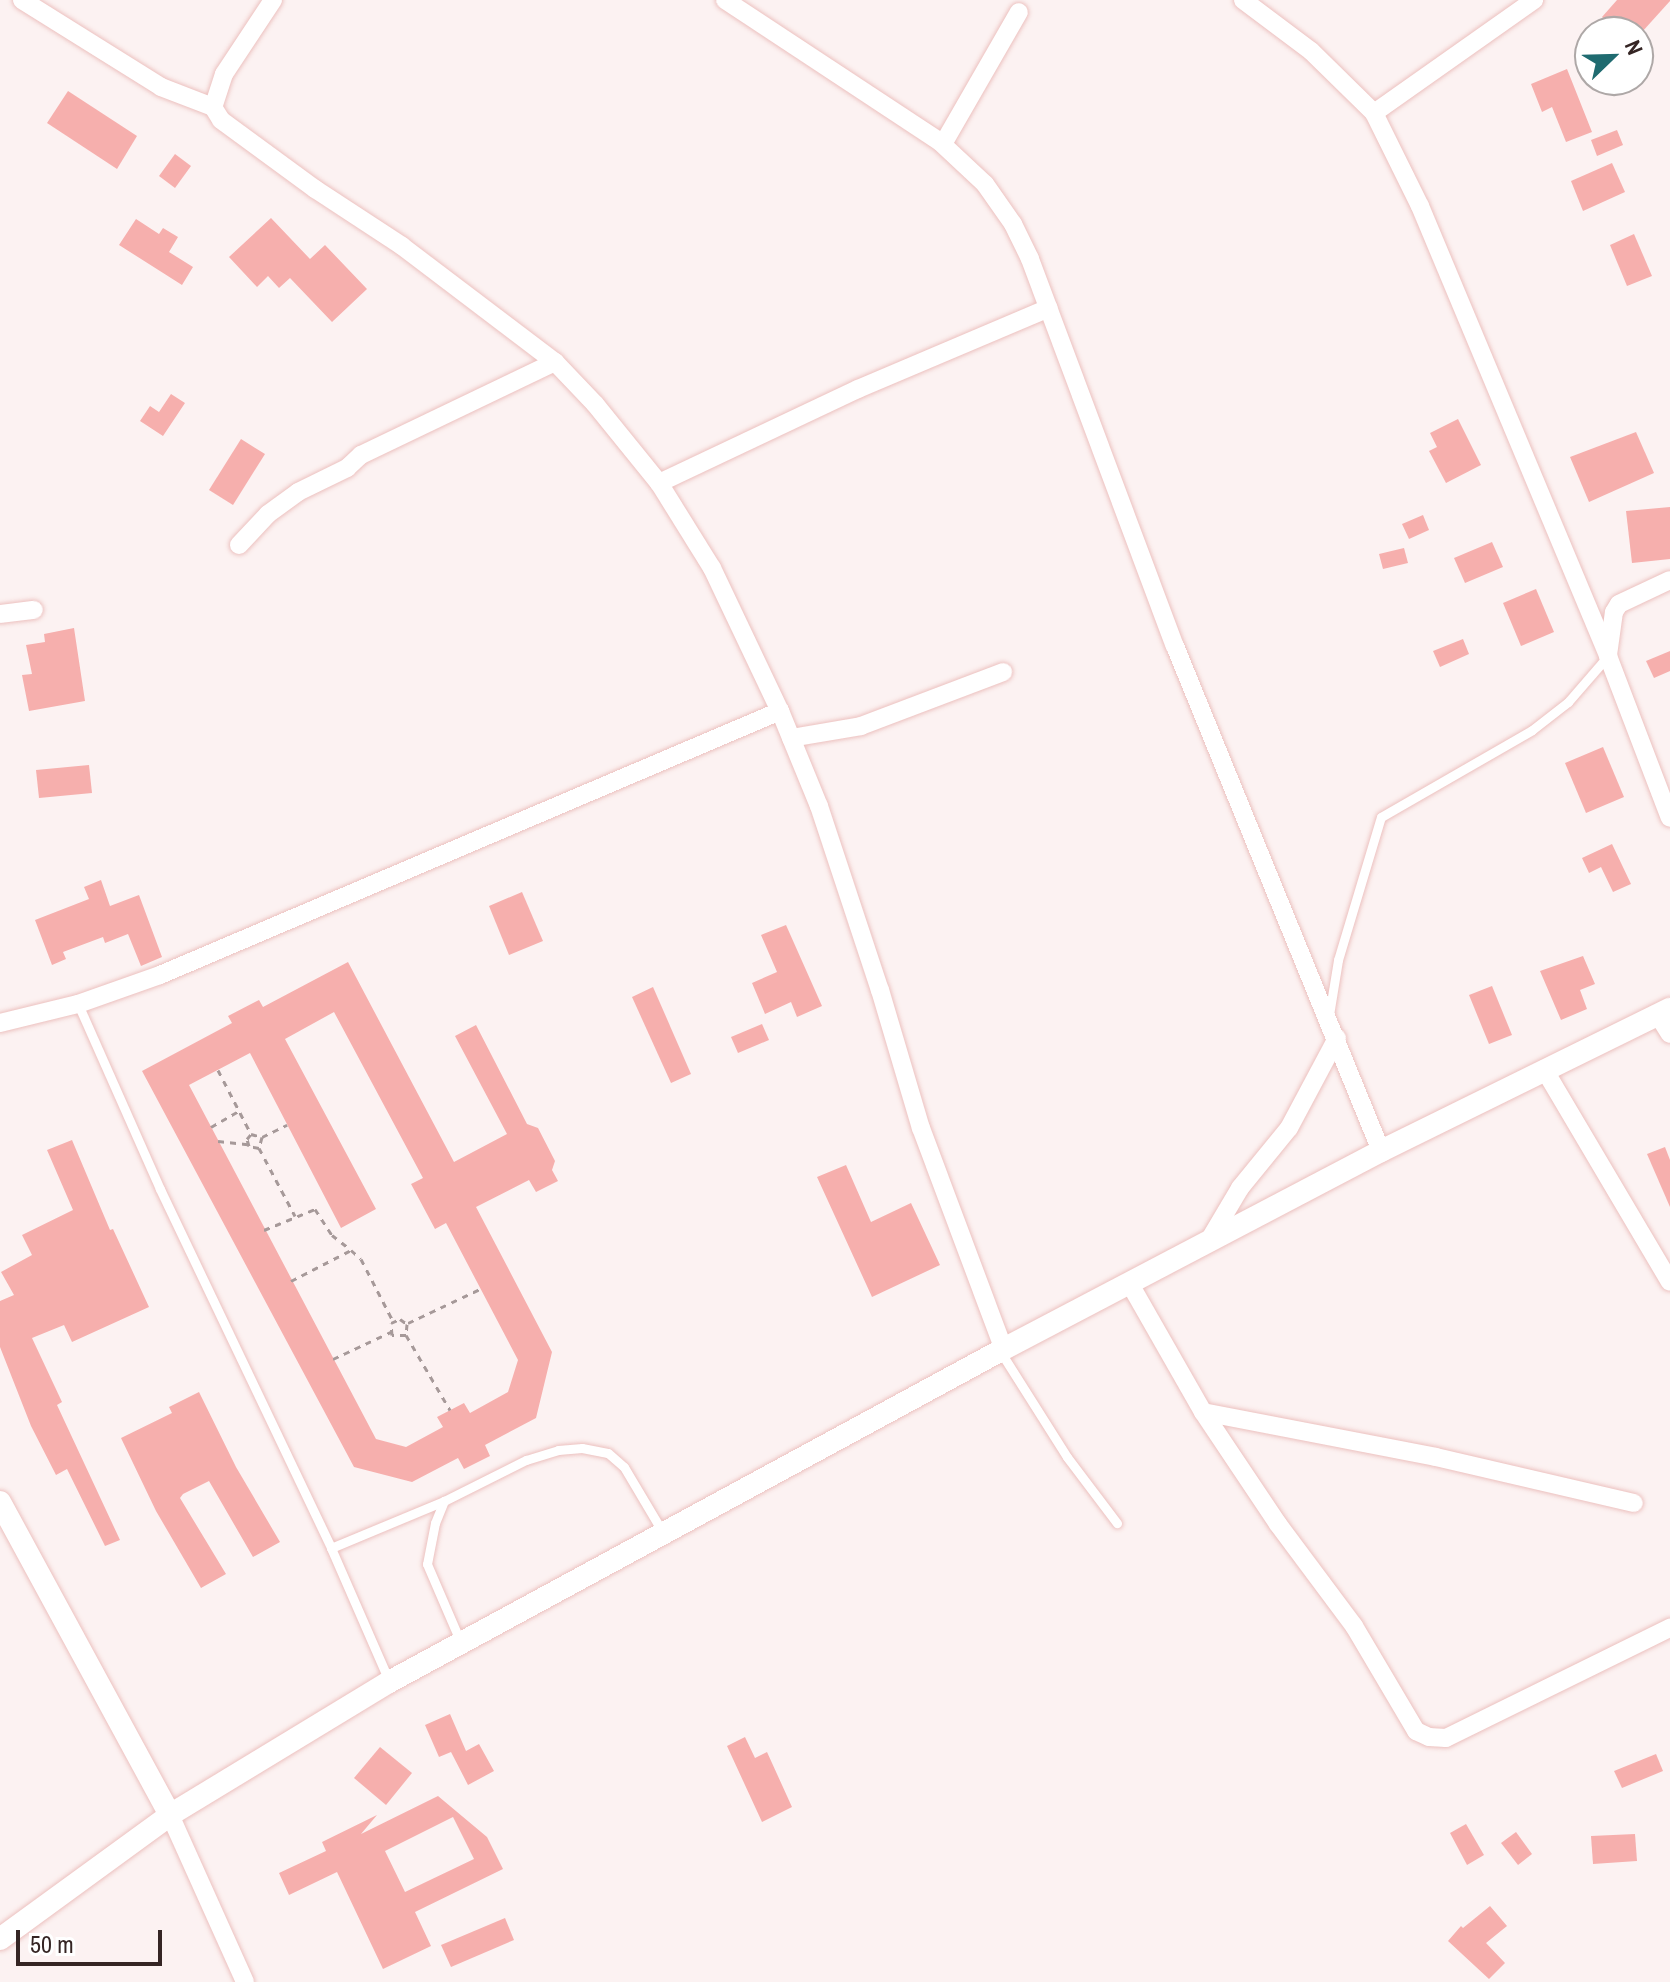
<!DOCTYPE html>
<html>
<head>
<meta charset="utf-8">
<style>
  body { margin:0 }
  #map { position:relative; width:1670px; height:1982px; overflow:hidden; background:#fcf2f2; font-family:"Archivo Narrow",sans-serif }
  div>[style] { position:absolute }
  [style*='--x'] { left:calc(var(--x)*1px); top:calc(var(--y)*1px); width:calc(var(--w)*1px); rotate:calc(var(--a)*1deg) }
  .building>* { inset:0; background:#f6afad }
  .path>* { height:3px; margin-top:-1.5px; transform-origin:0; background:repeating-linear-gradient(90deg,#a69999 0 6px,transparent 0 12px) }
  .roads { filter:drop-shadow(0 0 2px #ecc1bf) drop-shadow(0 0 2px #ecc1bf) }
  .service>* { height:9px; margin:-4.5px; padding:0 4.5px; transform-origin:4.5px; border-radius:4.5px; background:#fff }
  .minor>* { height:18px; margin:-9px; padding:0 9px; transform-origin:9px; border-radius:9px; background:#fff }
  .tertiary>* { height:22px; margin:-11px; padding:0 11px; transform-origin:11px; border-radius:11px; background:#fff }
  span { translate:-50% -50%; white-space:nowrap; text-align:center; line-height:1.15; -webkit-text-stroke:7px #fff; paint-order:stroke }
  .north { position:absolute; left:1574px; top:16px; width:80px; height:80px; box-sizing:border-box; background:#fff; border:2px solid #aea8a7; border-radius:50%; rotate:67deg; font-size:22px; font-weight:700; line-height:32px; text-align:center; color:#352524 }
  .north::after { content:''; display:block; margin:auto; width:28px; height:36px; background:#1f6b70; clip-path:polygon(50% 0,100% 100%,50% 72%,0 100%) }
  .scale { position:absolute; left:16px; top:1930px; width:146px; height:36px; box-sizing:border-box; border:4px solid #352524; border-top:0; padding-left:10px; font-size:24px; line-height:28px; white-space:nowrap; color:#352524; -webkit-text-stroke:6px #fff; paint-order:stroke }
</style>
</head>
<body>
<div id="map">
  <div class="building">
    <i style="clip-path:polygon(1617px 0,1670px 0,1670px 1px,1642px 32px,1618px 32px,1602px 17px)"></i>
    <i style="clip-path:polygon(1567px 69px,1592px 132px,1566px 142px,1552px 107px,1542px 112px,1531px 84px)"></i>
    <i style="clip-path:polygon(68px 91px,137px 136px,117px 169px,47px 123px)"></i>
    <i style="clip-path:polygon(1617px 130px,1623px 145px,1597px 156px,1591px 140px)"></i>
    <i style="clip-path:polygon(175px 154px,191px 166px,175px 188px,159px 176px)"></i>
    <i style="clip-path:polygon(1612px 163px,1625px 192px,1583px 211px,1571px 181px)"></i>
    <i style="clip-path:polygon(271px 218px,310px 259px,325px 245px,367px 289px,332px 322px,290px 278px,279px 288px,268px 276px,257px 287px,229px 257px)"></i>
    <i style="clip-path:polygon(136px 219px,159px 234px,163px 228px,178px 237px,169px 252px,193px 267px,182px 285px,119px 245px)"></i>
    <i style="clip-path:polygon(1634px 234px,1652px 276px,1627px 286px,1610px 245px)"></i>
    <i style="clip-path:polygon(171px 394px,185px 403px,163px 436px,140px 421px,150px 406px,159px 412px)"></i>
    <i style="clip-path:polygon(1458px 419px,1481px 465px,1446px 483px,1429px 451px,1437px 447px,1430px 433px)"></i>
    <i style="clip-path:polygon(1636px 432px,1654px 473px,1589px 502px,1570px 457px)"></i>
    <i style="clip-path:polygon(241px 439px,265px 454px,233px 505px,209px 490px)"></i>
    <i style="clip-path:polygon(1670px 507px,1670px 559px,1632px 563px,1626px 511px)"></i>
    <i style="clip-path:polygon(1423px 515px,1429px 530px,1409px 539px,1402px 524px)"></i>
    <i style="clip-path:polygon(1492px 542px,1503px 567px,1465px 583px,1454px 558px)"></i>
    <i style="clip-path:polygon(1404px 548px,1408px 563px,1383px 569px,1379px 554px)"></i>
    <i style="clip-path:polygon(1536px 589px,1554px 632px,1521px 646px,1503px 603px)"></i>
    <i style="clip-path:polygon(74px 628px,85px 701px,29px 711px,22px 675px,32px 674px,26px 645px,45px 642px,44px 634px)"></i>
    <i style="clip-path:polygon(1463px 639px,1469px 654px,1440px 667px,1433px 651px)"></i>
    <i style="clip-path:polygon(1670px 651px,1670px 671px,1654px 678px,1646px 661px)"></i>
    <i style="clip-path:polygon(1603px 747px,1624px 797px,1586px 813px,1565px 763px)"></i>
    <i style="clip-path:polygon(89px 765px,92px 793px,39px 798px,36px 770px)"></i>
    <i style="clip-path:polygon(1612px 844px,1631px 884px,1613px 892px,1601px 867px,1589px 873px,1582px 858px)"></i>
    <i style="clip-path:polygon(101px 880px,110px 906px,139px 895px,162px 957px,141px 966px,128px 934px,105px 943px,103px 937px,63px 952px,66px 959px,52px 965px,35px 920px,89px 899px,84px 887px)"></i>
    <i style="clip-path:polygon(522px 892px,543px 941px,509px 955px,489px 906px)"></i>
    <i style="clip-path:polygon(786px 925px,822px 1006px,797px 1017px,791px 1002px,765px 1014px,752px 983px,777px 972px,761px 935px)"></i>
    <i style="clip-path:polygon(1583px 956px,1595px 984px,1580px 990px,1587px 1009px,1561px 1020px,1540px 971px)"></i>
    <i style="clip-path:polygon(evenodd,348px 962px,454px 1162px,507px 1134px,455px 1036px,476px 1025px,527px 1124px,538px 1128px,555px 1161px,552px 1170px,558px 1181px,536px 1192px,529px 1180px,476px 1207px,552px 1352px,536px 1418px,485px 1445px,490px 1456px,464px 1469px,458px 1458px,412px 1482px,354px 1467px,142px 1071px,232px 1023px,228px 1016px,259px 1000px,263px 1007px,348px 962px,334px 1012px,423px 1178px,411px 1184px,435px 1229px,446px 1223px,518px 1360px,508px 1392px,470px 1413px,464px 1403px,437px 1417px,443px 1427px,406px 1447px,376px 1439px,189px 1085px,250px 1053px,341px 1228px,376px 1209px,285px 1039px,334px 1012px)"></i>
    <i style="clip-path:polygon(1492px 986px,1512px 1035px,1489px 1044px,1469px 995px)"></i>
    <i style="clip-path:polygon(653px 987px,691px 1074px,671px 1083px,632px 997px)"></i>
    <i style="clip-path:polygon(762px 1024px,769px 1040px,738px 1053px,731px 1037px)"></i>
    <i style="clip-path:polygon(72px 1140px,110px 1230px,113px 1229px,149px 1307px,72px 1342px,64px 1325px,32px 1338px,62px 1402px,57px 1405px,120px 1540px,105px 1546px,67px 1469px,56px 1475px,31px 1426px,0 1347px,0 1301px,14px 1295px,1px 1272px,32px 1255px,22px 1235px,73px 1210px,47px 1150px)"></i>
    <i style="clip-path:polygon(1665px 1147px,1670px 1160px,1670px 1207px,1647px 1154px)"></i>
    <i style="clip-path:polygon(846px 1165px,871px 1222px,911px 1203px,940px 1265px,872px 1297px,817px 1177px)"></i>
    <i style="clip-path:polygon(199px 1392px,236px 1467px,280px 1542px,253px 1557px,209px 1481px,183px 1494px,180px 1498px,226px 1574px,201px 1588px,156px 1511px,121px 1438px,172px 1413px,169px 1407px)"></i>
    <i style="clip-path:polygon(450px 1714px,466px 1751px,479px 1744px,494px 1771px,468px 1785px,451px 1752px,439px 1757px,425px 1725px)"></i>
    <i style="clip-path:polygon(745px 1737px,755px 1758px,767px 1752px,792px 1807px,762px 1822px,727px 1746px)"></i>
    <i style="clip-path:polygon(380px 1747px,412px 1773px,386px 1805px,354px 1778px)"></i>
    <i style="clip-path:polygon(1656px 1754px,1663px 1771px,1622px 1788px,1614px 1771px)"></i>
    <i style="clip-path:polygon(evenodd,438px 1796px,487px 1837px,503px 1869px,415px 1912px,431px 1946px,383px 1969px,337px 1872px,289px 1895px,279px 1873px,326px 1851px,322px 1842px,377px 1815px,361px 1834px,438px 1796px,453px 1817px,474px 1859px,405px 1892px,385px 1851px,453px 1817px)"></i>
    <i style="clip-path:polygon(1466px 1824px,1484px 1855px,1467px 1865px,1450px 1833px)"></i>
    <i style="clip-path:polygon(1516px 1832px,1532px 1854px,1518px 1865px,1501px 1843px)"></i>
    <i style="clip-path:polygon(1635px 1834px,1637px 1861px,1593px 1864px,1591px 1836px)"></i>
    <i style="clip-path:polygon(1490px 1906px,1507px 1926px,1486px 1943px,1505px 1963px,1489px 1979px,1448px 1941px,1461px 1926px,1463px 1928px)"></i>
    <i style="clip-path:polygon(505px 1918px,514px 1940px,451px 1967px,441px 1945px)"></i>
  </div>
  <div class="path">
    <i style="--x:218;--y:1070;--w:72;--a:62.7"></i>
    <i style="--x:211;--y:1127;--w:32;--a:-30"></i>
    <i style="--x:262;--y:1137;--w:28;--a:-26"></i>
    <i style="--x:218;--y:1141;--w:30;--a:6"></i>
    <i style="--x:259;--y:1148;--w:10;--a:-169"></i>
    <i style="--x:249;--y:1146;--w:7;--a:-106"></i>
    <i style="--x:247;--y:1139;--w:6;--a:-51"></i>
    <i style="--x:251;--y:1134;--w:11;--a:15"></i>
    <i style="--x:262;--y:1137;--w:11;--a:105"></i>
    <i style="--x:259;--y:1148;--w:77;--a:62.1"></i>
    <i style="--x:264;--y:1230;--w:55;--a:-22.4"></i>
    <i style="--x:315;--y:1209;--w:31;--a:57"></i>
    <i style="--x:332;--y:1235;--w:24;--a:38"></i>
    <i style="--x:291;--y:1281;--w:68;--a:-27.3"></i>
    <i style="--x:351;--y:1250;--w:13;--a:42"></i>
    <i style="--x:361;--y:1259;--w:70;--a:62.7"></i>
    <i style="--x:408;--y:1323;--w:80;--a:-25.3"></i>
    <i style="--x:406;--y:1335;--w:14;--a:180"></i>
    <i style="--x:392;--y:1335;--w:12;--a:-95"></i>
    <i style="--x:391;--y:1323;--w:10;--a:-24"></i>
    <i style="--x:400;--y:1319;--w:9;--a:36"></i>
    <i style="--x:407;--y:1324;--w:11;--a:95"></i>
    <i style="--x:406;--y:1335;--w:87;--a:59.6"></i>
    <i style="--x:333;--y:1359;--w:64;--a:-25"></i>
  </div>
  <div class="roads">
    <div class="service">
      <i style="--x:78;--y:1004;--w:202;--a:66.1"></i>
      <i style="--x:160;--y:1189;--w:398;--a:64.5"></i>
      <i style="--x:331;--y:1548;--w:145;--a:66.4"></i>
      <i style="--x:1329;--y:1015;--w:56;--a:-80.7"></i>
      <i style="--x:1338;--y:960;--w:149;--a:-73.3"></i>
      <i style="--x:1381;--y:817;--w:174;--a:-29.9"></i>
      <i style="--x:1532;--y:730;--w:46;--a:-37.9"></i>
      <i style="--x:1568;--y:702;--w:60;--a:-49.1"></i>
      <i style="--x:1000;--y:1351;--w:125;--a:57.7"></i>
      <i style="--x:1067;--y:1457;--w:83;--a:52.9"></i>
      <i style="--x:331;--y:1548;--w:122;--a:-22.6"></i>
      <i style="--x:461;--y:1643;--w:86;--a:-113.3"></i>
      <i style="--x:427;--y:1564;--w:42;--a:-79"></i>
      <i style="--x:435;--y:1523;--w:24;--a:-68"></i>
      <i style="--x:444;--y:1501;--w:92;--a:-26.6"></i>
      <i style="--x:526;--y:1460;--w:34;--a:-17"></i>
      <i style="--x:558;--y:1450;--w:24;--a:-5"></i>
      <i style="--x:582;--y:1448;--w:26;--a:11"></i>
      <i style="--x:608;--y:1453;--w:21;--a:41"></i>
      <i style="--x:624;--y:1467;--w:74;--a:59.3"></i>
    </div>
    <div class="minor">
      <i style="--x:22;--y:0;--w:164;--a:32"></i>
      <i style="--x:161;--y:87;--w:56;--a:21"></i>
      <i style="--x:273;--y:0;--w:89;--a:123.5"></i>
      <i style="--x:224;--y:74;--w:35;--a:108"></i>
      <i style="--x:213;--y:107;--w:15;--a:58"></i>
      <i style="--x:221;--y:120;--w:117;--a:36.3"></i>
      <i style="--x:315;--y:189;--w:104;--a:33.2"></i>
      <i style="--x:402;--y:246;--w:192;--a:37.2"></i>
      <i style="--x:555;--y:362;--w:58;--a:46.4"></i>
      <i style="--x:595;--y:404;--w:102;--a:51"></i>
      <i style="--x:659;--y:483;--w:100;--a:58.1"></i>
      <i style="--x:712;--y:568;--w:158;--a:64.6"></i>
      <i style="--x:780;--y:711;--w:103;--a:67.7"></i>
      <i style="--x:819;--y:806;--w:194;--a:71.7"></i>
      <i style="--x:880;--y:990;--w:144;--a:73.5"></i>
      <i style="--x:921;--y:1128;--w:237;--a:69.5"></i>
      <i style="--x:725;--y:0;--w:256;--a:33.4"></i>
      <i style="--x:939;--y:141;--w:63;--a:43.1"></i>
      <i style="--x:985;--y:184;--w:49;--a:55"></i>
      <i style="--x:1013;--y:224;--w:39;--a:64"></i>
      <i style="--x:1030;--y:259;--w:413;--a:69.5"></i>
      <i style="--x:1175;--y:646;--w:545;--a:67.81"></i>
      <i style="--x:1243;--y:0;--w:85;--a:36.9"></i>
      <i style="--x:1311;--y:51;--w:88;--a:44.5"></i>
      <i style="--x:1374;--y:113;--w:104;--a:63.7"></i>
      <i style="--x:1420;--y:206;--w:488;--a:67.3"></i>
      <i style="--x:1608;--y:656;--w:173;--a:69.1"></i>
      <i style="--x:1374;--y:113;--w:196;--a:-35.2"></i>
      <i style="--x:943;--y:144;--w:152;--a:-60.1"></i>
      <i style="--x:659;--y:483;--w:220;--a:-25.3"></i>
      <i style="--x:858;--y:389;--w:207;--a:-23"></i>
      <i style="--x:239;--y:545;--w:42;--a:-46.9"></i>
      <i style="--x:268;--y:514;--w:37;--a:-36"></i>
      <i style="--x:298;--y:492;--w:55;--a:-26.1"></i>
      <i style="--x:347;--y:468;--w:19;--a:-43"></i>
      <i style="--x:361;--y:455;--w:215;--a:-25.6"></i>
      <i style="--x:0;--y:614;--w:34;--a:-7"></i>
      <i style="--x:1608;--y:655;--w:43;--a:-82.1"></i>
      <i style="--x:1614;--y:612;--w:9;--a:-58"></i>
      <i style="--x:1619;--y:604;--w:56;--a:-25.2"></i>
      <i style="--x:791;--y:738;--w:71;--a:-9.7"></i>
      <i style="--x:861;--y:726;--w:152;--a:-20.8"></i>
      <i style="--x:1658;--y:1015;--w:22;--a:58"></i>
      <i style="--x:0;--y:1023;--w:80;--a:-13.7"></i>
      <i style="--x:78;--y:1004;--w:87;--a:-19.5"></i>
      <i style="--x:160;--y:975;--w:674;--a:-23.06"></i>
      <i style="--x:1544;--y:1069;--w:247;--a:59.4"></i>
      <i style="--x:1208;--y:1242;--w:63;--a:-59.3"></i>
      <i style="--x:1240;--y:1188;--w:77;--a:-50.8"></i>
      <i style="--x:1289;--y:1128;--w:102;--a:-61.9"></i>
      <i style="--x:1130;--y:1284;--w:147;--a:60.3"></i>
      <i style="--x:1203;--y:1412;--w:135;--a:56.2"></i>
      <i style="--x:1278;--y:1524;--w:127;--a:53.3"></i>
      <i style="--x:1354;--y:1626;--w:122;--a:59.4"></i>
      <i style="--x:1416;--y:1731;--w:14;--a:25"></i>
      <i style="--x:1429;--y:1737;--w:17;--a:3"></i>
      <i style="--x:1446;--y:1738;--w:250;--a:-26.2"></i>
      <i style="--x:1203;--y:1412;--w:237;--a:10.9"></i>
      <i style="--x:1436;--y:1457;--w:203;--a:13.1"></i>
      <i style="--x:170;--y:1815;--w:183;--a:65.8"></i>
    </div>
    <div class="tertiary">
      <i style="--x:0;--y:1502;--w:356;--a:61.5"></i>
      <i style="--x:0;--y:1939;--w:210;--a:-36.1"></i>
      <i style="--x:170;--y:1815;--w:256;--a:-31.3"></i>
      <i style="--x:389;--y:1682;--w:695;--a:-28.45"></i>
      <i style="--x:1000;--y:1351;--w:430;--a:-27.7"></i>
      <i style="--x:1381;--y:1151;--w:322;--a:-26.2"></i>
    </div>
  </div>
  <div class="north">N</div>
  <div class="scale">50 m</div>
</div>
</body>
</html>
